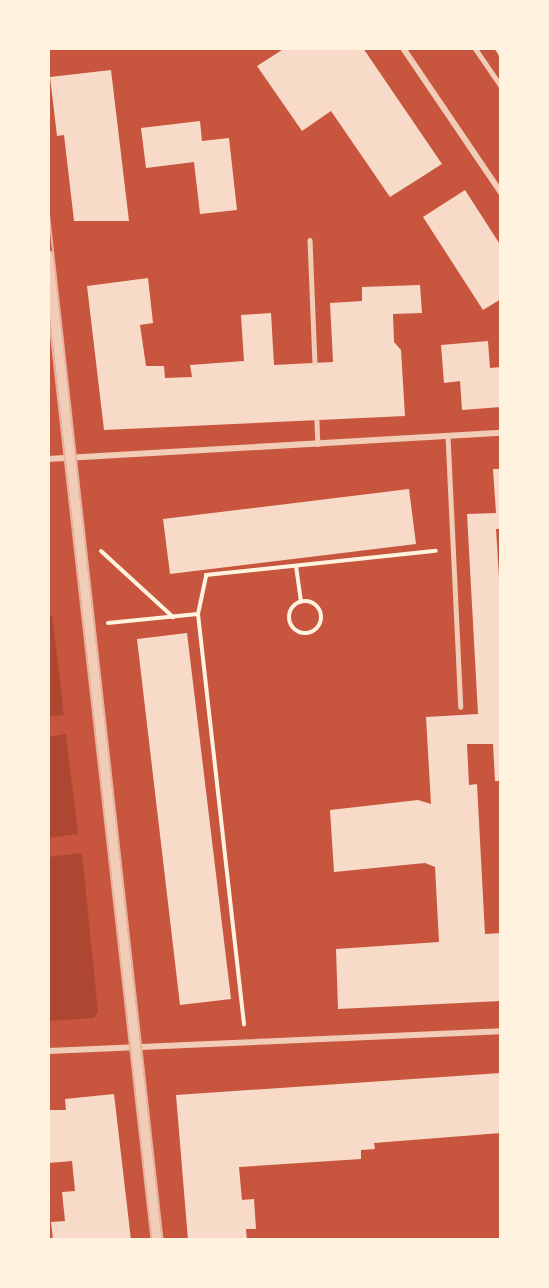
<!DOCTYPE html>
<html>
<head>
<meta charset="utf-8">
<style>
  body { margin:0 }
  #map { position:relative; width:549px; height:1288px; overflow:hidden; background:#c8553d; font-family:"Space Grotesk",sans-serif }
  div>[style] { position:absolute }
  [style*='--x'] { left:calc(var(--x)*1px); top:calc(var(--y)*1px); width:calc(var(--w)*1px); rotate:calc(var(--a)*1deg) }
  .green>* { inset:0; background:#ae4732 }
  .building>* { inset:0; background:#f7dbc8 }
  .path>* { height:4px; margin:-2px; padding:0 2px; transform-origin:2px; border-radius:2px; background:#fff3e0 }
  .path>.ring { margin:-2px; padding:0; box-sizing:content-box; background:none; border:4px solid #fff3e0; border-radius:50% }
  .service>* { height:4.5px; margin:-2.25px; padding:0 2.25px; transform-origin:2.25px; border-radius:2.25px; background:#f1ccb7 }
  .minor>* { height:6px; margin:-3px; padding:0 3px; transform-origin:3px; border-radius:3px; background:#f1ccb7 }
  .tertiary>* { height:10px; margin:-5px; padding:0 5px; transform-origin:5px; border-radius:5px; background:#f1ccb7 }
  .tram>* { height:1.5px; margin:-0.75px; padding:0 0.75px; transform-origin:0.75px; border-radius:0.75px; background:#e9b49f }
  span { translate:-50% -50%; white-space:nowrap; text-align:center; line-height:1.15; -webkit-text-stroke:4.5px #fff3e0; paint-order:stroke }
  .frame { position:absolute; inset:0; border:50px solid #fff3e0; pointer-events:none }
</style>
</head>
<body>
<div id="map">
  <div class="green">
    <i style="clip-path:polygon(52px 615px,64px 715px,48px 717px,48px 616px)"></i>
    <i style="clip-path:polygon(66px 734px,78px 834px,48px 838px,48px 737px)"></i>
    <i style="clip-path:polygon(82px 853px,98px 1012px,94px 1018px,48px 1021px,48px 857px)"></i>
  </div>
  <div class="building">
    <i style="clip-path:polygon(285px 48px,363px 48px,442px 164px,390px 197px,331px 111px,302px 131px,257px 66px)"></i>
    <i style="clip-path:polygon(494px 48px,501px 48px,501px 59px)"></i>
    <i style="clip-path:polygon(111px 70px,129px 221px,74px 221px,64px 135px,57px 136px,50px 77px)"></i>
    <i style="clip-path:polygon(200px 121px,202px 141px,229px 138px,237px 210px,200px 214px,194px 162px,146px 168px,141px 128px)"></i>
    <i style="clip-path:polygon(465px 190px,501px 246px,501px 299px,483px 310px,423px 217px)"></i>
    <i style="clip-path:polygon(148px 278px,153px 323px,140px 325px,146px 366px,164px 366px,165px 378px,192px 377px,190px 365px,244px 361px,241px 315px,271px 313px,274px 365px,333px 362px,330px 303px,362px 301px,362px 287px,420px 285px,422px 313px,393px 314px,394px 342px,401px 350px,405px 416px,104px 430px,87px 286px)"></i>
    <i style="clip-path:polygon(488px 341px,490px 368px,501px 367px,501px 407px,462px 410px,460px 381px,444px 383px,441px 345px)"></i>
    <i style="clip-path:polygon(493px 469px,501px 469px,501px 529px,496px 529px,501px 609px,501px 781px,495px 781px,493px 744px,467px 744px,469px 785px,477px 784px,485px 934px,501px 933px,501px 1001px,338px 1009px,336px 949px,439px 942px,435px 867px,425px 863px,334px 872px,330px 810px,418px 800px,431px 804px,426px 717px,478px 714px,467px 514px,496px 513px)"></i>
    <i style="clip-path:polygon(409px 489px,416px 544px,170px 574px,163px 519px)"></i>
    <i style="clip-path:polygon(187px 633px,231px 999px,180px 1005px,137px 639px)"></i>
    <i style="clip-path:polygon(501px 1073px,501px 1133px,374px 1143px,375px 1149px,361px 1150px,361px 1159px,239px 1167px,242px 1200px,254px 1199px,256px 1229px,246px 1229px,247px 1240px,188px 1240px,176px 1095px)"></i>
    <i style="clip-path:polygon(114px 1094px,131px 1240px,53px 1240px,51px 1222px,65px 1221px,62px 1192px,75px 1191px,72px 1161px,48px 1163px,48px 1110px,66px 1110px,65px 1099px)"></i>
  </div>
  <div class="path">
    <i style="--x:101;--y:551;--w:98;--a:42.5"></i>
    <i style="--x:296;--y:566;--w:36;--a:82"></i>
    <i class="ring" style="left:289px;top:601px;width:28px;height:28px"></i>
    <i style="--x:198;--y:614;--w:40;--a:-78"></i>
    <i style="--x:206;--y:575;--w:231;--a:-6"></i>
    <i style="--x:108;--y:623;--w:90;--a:-5.7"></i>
    <i style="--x:198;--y:614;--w:413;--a:83.6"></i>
  </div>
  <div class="service">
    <i style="--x:475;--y:48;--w:46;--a:55.6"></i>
    <i style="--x:310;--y:240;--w:123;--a:87.7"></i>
    <i style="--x:317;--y:421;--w:23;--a:88"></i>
    <i style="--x:448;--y:436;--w:271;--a:87.3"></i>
  </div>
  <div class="minor">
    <i style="--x:403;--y:48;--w:175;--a:55.9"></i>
    <i style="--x:48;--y:459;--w:454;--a:-3.3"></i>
    <i style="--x:48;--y:1051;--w:453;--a:-2.5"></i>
  </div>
  <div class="tertiary">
    <i style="--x:48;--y:255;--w:991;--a:83.69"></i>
  </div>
  <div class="tram">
    <i style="--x:48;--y:201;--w:1045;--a:83.68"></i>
    <i style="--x:48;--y:304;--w:942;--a:83.66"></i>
  </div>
  <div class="frame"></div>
</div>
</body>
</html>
